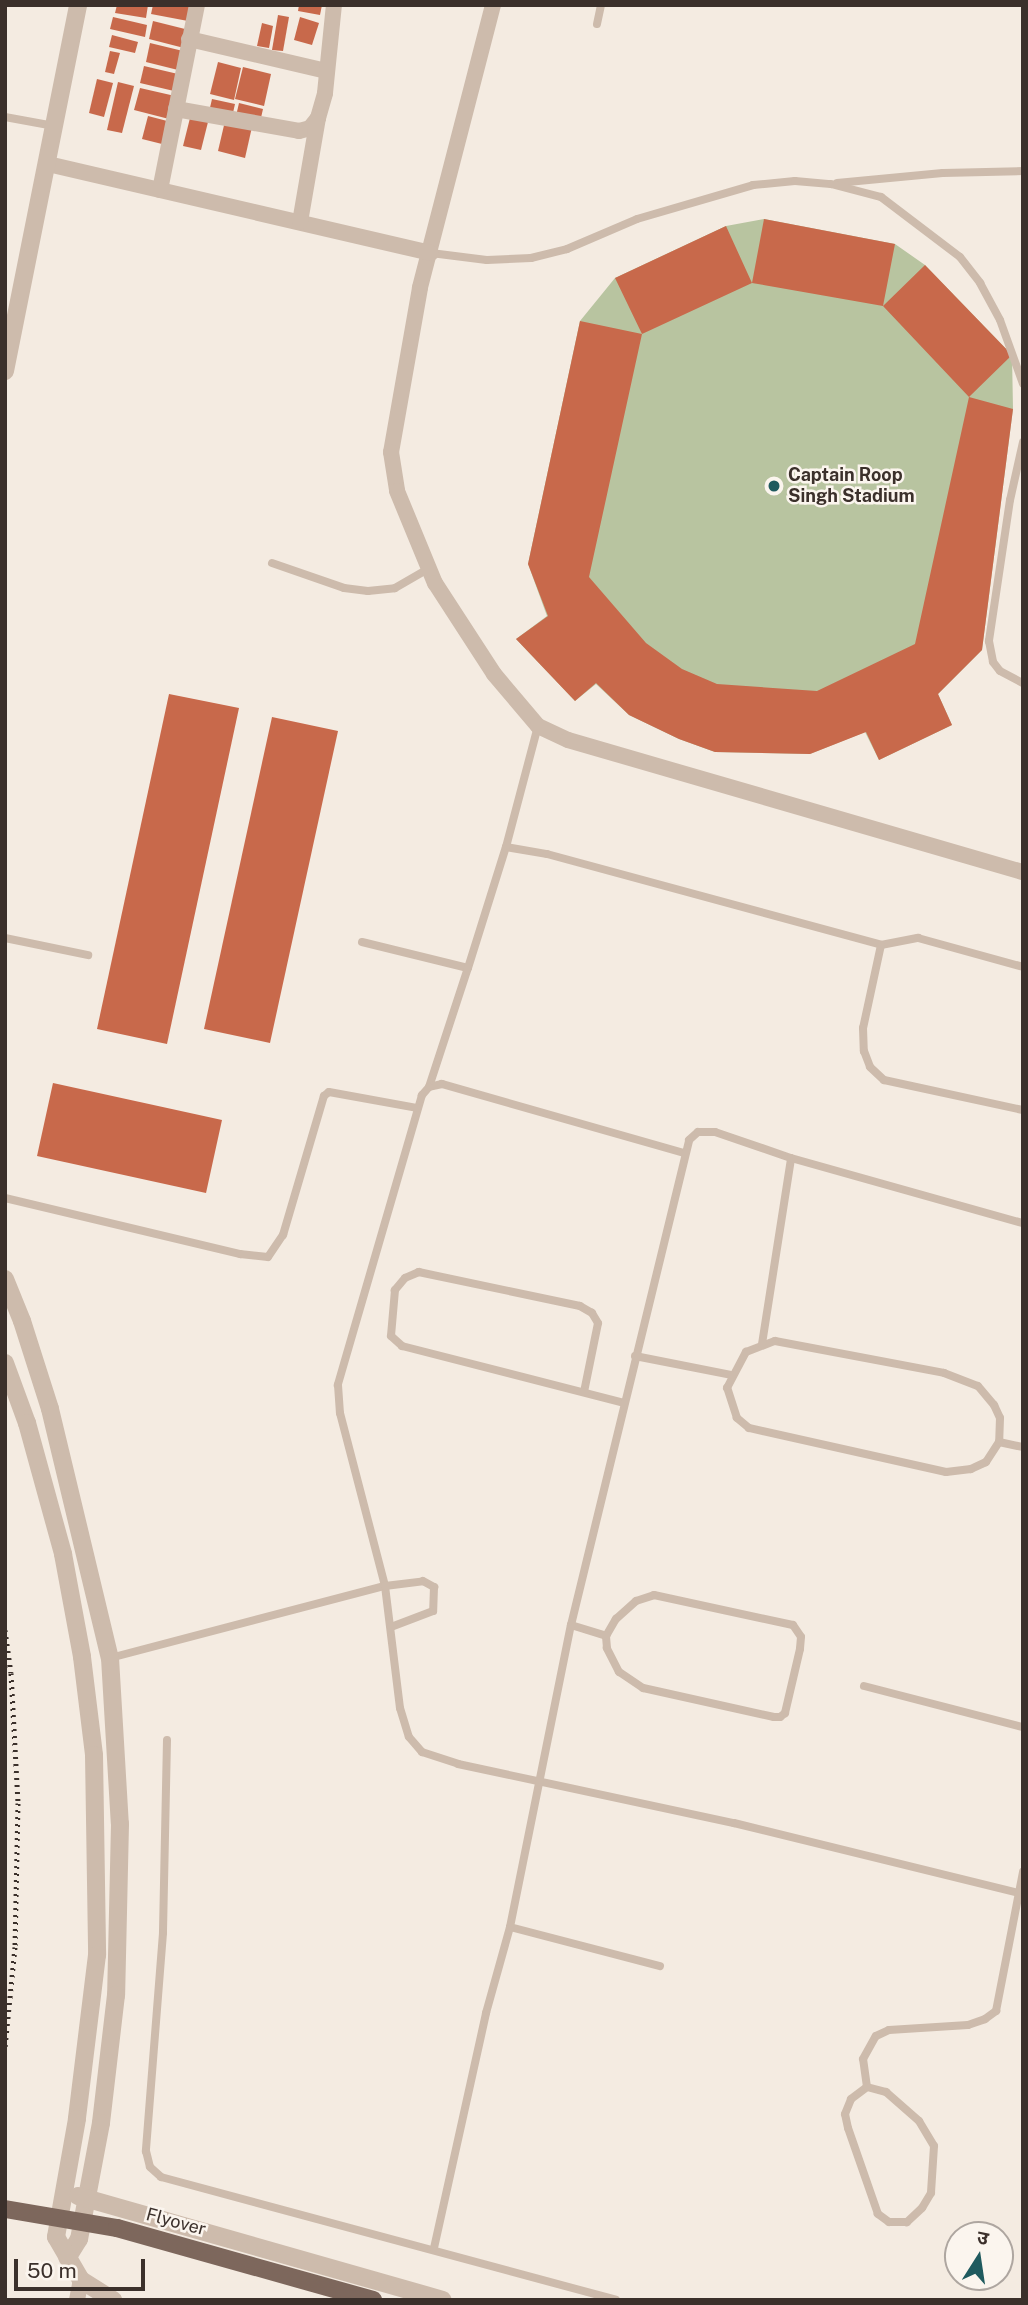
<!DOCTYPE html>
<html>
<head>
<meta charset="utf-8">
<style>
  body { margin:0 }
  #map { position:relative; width:1028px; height:2305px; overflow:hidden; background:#f4ebe1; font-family:"Public Sans","Noto Sans Devanagari",sans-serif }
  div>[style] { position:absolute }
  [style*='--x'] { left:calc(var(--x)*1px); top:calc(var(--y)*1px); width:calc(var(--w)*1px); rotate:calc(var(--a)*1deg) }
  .green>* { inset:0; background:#b8c4a0 }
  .building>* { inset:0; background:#c8694b }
  .service>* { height:8px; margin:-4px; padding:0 4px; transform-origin:4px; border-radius:4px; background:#cdbbac }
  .minor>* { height:16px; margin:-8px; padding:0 8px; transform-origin:8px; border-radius:8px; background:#cdbbac }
  .tertiary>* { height:18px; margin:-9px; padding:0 9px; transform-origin:9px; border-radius:9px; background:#cdbbac }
  .rail>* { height:5px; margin-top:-2.5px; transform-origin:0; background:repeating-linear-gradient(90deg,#3b302b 0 2px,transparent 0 7px) }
  .primary-bridge>* { height:18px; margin:-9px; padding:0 9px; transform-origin:9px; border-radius:9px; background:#7d675c }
  .dots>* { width:19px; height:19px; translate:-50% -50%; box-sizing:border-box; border:4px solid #fbf5ee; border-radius:50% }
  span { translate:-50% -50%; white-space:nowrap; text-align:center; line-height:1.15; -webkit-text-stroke:5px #fbf5ee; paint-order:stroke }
  .poi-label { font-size:18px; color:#3b302b; font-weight:700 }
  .left { translate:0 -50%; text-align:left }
  .street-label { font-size:18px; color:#3b302b }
  .frame { position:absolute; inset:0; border:7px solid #3b302b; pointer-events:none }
  .north { position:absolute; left:944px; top:2221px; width:70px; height:70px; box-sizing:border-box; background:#fbf5ee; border:2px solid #aea6a0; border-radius:50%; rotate:12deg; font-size:19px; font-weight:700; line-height:28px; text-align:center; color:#3b302b }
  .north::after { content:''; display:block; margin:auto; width:24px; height:32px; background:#1f5a5e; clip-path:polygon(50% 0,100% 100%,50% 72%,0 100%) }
  .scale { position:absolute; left:14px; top:2259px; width:131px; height:32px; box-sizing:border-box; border:4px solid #3b302b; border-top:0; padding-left:9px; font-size:21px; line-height:24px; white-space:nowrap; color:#3b302b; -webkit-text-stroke:5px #fbf5ee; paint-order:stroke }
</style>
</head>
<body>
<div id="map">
  <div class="green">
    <i style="clip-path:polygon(764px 219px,895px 244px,925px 265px,1012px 355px,1013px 409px,982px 650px,938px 694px,952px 725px,879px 760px,865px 732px,810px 754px,715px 752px,679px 739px,629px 715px,596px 684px,575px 701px,516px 639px,547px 616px,528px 564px,580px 321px,615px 278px,726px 226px)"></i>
  </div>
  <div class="building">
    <i style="clip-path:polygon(117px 5px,148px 5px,146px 18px,115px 13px)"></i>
    <i style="clip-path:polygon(153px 5px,191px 6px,188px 21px,151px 14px)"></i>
    <i style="clip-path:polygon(299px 5px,322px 5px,320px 15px,298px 11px)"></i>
    <i style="clip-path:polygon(278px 15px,289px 17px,283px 51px,272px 50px)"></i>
    <i style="clip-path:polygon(113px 17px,147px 25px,145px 37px,110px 29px)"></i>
    <i style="clip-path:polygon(300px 17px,319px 23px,312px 45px,294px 40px)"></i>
    <i style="clip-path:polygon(153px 21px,189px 30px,184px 48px,149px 39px)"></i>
    <i style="clip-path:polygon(262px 23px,273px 26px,269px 48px,257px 46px)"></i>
    <i style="clip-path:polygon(112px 35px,138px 42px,135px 53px,109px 47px)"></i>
    <i style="clip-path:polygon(150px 43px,183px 51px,178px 70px,146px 62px)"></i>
    <i style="clip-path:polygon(110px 51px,120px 53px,114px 74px,105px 72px)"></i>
    <i style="clip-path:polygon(218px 62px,241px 68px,234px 100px,210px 94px)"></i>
    <i style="clip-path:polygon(144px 66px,178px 74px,174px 91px,140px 83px)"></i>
    <i style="clip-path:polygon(243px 67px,271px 74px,264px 106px,235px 99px)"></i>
    <i style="clip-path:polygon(97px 79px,113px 83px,104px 117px,89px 113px)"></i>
    <i style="clip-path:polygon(118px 82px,134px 86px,122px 133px,107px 130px)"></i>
    <i style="clip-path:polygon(140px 88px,175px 96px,169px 119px,134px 110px)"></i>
    <i style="clip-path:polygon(212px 99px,235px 104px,232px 117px,209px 112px)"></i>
    <i style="clip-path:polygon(239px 103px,263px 109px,260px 122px,236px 116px)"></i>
    <i style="clip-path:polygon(148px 116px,171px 122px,166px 145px,142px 139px)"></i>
    <i style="clip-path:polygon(190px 118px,208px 122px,201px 150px,183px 146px)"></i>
    <i style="clip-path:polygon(225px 121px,252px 127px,245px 158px,218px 151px)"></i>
    <i style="clip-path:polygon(evenodd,764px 219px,895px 244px,883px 306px,925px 265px,1012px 355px,969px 397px,1013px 409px,982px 650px,938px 694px,952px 725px,879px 760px,866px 732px,810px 754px,715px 752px,679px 739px,629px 715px,596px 683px,575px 701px,516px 639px,548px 616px,528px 564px,580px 321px,642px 334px,615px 278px,726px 226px,752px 283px,764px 219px,752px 283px,883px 306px,969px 397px,915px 644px,817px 691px,717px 684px,682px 669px,646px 643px,589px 577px,642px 334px,752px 283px)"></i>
    <i style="clip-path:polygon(169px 694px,239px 708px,167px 1044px,97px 1029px)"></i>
    <i style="clip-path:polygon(272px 717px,338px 731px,270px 1043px,204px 1029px)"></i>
    <i style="clip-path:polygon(53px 1083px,222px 1120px,206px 1193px,37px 1156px)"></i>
  </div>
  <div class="service">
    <i style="--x:597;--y:24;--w:19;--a:-78"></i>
    <i style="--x:5;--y:117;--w:50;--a:10.4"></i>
    <i style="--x:837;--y:183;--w:106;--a:-5.4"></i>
    <i style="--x:943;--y:173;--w:80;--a:-1.4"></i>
    <i style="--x:431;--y:253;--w:56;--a:7.1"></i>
    <i style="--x:487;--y:260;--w:44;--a:-2.6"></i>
    <i style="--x:531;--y:258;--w:37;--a:-14"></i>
    <i style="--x:567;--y:249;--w:76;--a:-23.2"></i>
    <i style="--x:637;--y:219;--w:121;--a:-16.3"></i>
    <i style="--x:753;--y:185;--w:42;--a:-5.4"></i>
    <i style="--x:795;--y:181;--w:36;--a:5"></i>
    <i style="--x:831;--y:184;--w:52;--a:14.6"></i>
    <i style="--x:881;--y:197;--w:99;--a:37.2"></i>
    <i style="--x:960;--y:257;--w:33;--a:52"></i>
    <i style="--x:980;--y:283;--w:42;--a:61.6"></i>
    <i style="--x:1000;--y:320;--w:68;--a:70.2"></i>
    <i style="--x:1023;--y:442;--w:59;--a:102.6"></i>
    <i style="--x:1010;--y:500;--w:143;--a:98.5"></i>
    <i style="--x:989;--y:641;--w:21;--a:79"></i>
    <i style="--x:993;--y:662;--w:11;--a:52"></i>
    <i style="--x:1000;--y:671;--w:26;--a:28"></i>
    <i style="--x:272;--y:563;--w:76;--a:19.1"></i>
    <i style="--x:344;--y:588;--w:24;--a:7"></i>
    <i style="--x:368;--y:591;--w:27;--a:-6"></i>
    <i style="--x:395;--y:588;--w:39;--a:-30"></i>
    <i style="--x:506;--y:847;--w:42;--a:9.7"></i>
    <i style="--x:547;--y:854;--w:346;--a:15.2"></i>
    <i style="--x:881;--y:945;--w:38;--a:-11"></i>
    <i style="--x:918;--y:938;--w:109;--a:15.4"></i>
    <i style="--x:5;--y:938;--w:85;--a:11.6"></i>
    <i style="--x:362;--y:942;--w:109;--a:13.8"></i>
    <i style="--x:468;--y:968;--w:127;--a:-72.6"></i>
    <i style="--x:506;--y:847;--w:125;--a:-75.2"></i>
    <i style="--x:881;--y:945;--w:85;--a:102.2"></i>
    <i style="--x:863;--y:1028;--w:23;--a:88"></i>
    <i style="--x:864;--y:1051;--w:17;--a:69"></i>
    <i style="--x:870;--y:1067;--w:19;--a:43"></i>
    <i style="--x:884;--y:1080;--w:142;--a:12.2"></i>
    <i style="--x:429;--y:1087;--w:125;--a:-71.9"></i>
    <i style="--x:684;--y:1153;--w:252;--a:-164.1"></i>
    <i style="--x:442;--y:1084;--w:13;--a:167"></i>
    <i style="--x:429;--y:1087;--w:11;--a:131"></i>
    <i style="--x:422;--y:1095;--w:302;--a:106.2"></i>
    <i style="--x:338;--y:1385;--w:28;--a:86"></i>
    <i style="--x:340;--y:1413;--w:179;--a:75.4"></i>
    <i style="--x:385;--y:1586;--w:123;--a:83"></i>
    <i style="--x:400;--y:1708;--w:30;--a:73"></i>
    <i style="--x:409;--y:1737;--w:20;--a:49"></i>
    <i style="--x:422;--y:1752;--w:38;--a:18"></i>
    <i style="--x:458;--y:1764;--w:282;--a:12.1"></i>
    <i style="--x:734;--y:1823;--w:292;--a:13.8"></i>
    <i style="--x:5;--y:1198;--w:242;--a:13.4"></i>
    <i style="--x:240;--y:1254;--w:28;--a:6"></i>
    <i style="--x:268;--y:1257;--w:27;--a:-56"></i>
    <i style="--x:283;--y:1235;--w:145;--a:-73.6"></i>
    <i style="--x:324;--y:1096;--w:6;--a:-39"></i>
    <i style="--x:329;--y:1092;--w:89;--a:10.3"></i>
    <i style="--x:775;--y:1341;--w:172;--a:10.7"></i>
    <i style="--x:944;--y:1373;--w:36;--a:21"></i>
    <i style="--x:978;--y:1386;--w:25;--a:50"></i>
    <i style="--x:994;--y:1405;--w:14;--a:65"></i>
    <i style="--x:1000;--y:1418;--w:24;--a:92"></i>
    <i style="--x:999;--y:1442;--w:24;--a:123"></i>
    <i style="--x:986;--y:1462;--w:17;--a:155"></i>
    <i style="--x:971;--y:1469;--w:25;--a:173"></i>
    <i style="--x:946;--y:1472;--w:202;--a:-167.4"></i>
    <i style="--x:749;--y:1428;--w:16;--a:-140"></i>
    <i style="--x:737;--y:1418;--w:32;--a:-108"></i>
    <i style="--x:727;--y:1388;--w:41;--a:-62.2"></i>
    <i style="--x:746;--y:1352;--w:31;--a:-21"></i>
    <i style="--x:762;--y:1344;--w:188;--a:-81.1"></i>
    <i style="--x:635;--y:1356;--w:99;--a:11.1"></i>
    <i style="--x:584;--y:1392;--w:70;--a:-78.5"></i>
    <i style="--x:598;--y:1323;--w:12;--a:-121"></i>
    <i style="--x:592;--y:1313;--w:14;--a:-150"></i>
    <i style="--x:580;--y:1306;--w:165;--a:-168.1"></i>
    <i style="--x:419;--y:1272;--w:15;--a:157"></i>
    <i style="--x:405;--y:1278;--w:16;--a:130"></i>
    <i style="--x:395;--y:1290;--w:46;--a:95"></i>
    <i style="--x:391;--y:1336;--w:15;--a:42"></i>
    <i style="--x:402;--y:1346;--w:229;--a:14.4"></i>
    <i style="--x:999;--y:1442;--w:25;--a:12"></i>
    <i style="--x:654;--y:1595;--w:142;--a:12.2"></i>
    <i style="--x:793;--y:1625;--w:14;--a:56"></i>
    <i style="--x:801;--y:1637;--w:12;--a:95"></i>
    <i style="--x:800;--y:1649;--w:66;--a:103.2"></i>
    <i style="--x:785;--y:1713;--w:6;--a:141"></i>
    <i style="--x:780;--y:1717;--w:6;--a:180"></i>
    <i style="--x:774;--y:1717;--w:134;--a:-167.5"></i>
    <i style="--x:643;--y:1688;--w:29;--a:-146"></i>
    <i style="--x:619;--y:1672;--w:27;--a:-117"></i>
    <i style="--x:607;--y:1648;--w:12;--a:-95"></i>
    <i style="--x:606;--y:1636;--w:20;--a:-60"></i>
    <i style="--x:616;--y:1619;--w:27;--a:-42"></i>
    <i style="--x:636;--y:1601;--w:19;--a:-18"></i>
    <i style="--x:571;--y:1625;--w:37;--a:17"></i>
    <i style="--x:110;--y:1658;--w:284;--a:-14.7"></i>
    <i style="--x:385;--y:1586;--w:38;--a:-7"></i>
    <i style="--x:423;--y:1581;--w:13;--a:29"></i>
    <i style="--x:434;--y:1587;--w:24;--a:92"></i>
    <i style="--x:433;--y:1611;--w:45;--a:159.1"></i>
    <i style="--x:864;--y:1686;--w:164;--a:14.5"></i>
    <i style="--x:167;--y:1740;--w:193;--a:91.2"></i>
    <i style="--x:163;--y:1933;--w:219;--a:94.5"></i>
    <i style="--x:146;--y:2151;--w:16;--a:76"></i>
    <i style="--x:150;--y:2167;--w:15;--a:42"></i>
    <i style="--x:161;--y:2177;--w:471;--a:15.1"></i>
    <i style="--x:510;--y:1927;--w:155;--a:14.6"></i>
    <i style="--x:867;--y:2087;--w:20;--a:15"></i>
    <i style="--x:886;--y:2092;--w:44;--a:41.3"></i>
    <i style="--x:919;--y:2121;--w:29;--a:59"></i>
    <i style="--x:934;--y:2146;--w:47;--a:93.7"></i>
    <i style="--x:931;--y:2193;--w:17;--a:121"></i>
    <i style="--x:922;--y:2208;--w:21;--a:137"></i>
    <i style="--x:907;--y:2222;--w:18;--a:180"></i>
    <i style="--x:889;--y:2222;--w:14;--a:-144"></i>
    <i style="--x:878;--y:2214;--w:91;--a:-109.2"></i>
    <i style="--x:848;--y:2128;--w:14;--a:-102"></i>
    <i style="--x:845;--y:2114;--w:16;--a:-68"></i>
    <i style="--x:851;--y:2099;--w:20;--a:-37"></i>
    <i style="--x:867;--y:2087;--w:28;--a:-98"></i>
    <i style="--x:863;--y:2059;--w:26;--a:-61"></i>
    <i style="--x:876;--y:2036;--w:14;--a:-25"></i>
    <i style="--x:889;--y:2030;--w:79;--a:-3.6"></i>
    <i style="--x:968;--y:2025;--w:18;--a:-19"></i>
    <i style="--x:985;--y:2019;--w:14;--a:-36"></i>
    <i style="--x:996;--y:2011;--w:142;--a:-79"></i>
    <i style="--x:434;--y:2248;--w:241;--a:-77.5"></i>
    <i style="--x:486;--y:2013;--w:89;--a:-74.4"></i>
    <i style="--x:510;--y:1927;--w:308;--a:-78.6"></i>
    <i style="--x:571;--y:1625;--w:499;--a:-76.3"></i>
    <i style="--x:689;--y:1140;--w:12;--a:-42"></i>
    <i style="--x:698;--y:1132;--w:17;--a:0"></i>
    <i style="--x:715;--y:1132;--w:80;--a:18.9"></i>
    <i style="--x:791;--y:1158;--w:241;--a:15.7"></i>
  </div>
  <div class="minor">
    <i style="--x:493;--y:5;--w:292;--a:104.5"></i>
    <i style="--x:420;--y:288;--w:167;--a:100"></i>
    <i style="--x:391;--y:452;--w:39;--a:81"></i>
    <i style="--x:397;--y:491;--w:100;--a:67.6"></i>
    <i style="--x:435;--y:583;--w:108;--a:57"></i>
    <i style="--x:494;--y:674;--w:68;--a:49.8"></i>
    <i style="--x:538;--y:726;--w:33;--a:25"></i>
    <i style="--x:568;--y:740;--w:474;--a:16.2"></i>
    <i style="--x:189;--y:39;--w:141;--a:13.1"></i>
    <i style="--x:176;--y:109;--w:125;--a:10.1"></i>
    <i style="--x:299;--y:131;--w:11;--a:-15"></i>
    <i style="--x:310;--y:128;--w:13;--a:-51"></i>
    <i style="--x:318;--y:118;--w:26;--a:-74"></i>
    <i style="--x:325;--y:93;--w:88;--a:-84.2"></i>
    <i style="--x:48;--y:164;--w:393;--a:13.1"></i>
    <i style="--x:160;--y:190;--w:189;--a:-78.7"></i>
    <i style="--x:300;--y:222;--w:106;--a:-80.2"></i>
    <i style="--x:77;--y:2300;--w:20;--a:-79"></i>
  </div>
  <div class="tertiary">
    <i style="--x:5;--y:371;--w:373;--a:-78.7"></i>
    <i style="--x:5;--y:1279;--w:45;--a:68"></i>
    <i style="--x:22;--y:1321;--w:92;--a:72.3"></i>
    <i style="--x:50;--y:1409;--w:256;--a:76.5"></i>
    <i style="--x:110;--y:1658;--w:166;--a:86.6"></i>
    <i style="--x:120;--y:1824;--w:171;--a:91.3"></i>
    <i style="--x:116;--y:1995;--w:129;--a:96.7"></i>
    <i style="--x:101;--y:2123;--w:118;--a:100.7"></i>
    <i style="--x:79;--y:2239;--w:22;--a:122"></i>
    <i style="--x:5;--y:1363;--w:64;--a:69.9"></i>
    <i style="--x:27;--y:1423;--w:136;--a:74.6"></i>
    <i style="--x:63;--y:1554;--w:105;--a:79.5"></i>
    <i style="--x:82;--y:1657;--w:99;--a:83"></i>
    <i style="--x:94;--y:1755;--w:200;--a:89.1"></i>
    <i style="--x:97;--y:1955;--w:165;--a:97"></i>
    <i style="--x:77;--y:2119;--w:120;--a:100.1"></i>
    <i style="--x:56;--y:2237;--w:50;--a:59.8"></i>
    <i style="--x:81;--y:2280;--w:38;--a:32"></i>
    <i style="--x:78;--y:2196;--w:379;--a:15.9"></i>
  </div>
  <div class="rail">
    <i style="--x:5;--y:1630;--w:43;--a:82.1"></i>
    <i style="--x:11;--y:1673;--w:130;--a:86.9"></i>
    <i style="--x:18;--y:1803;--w:144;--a:91.2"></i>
    <i style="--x:15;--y:1947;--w:101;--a:95.7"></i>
  </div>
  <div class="primary-bridge">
    <i style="--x:5;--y:2209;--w:114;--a:9.6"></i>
    <i style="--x:117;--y:2228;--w:266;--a:15.7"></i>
  </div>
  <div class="dots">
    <i style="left:774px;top:486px;background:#1f5a5e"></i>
  </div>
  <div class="poi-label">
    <span class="left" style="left:788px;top:486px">Captain Roop<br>Singh Stadium</span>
  </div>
  <div class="street-label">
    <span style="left:176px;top:2222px;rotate:15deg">Flyover</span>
  </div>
  <div class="frame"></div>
  <div class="north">उ</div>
  <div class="scale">50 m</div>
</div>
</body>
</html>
